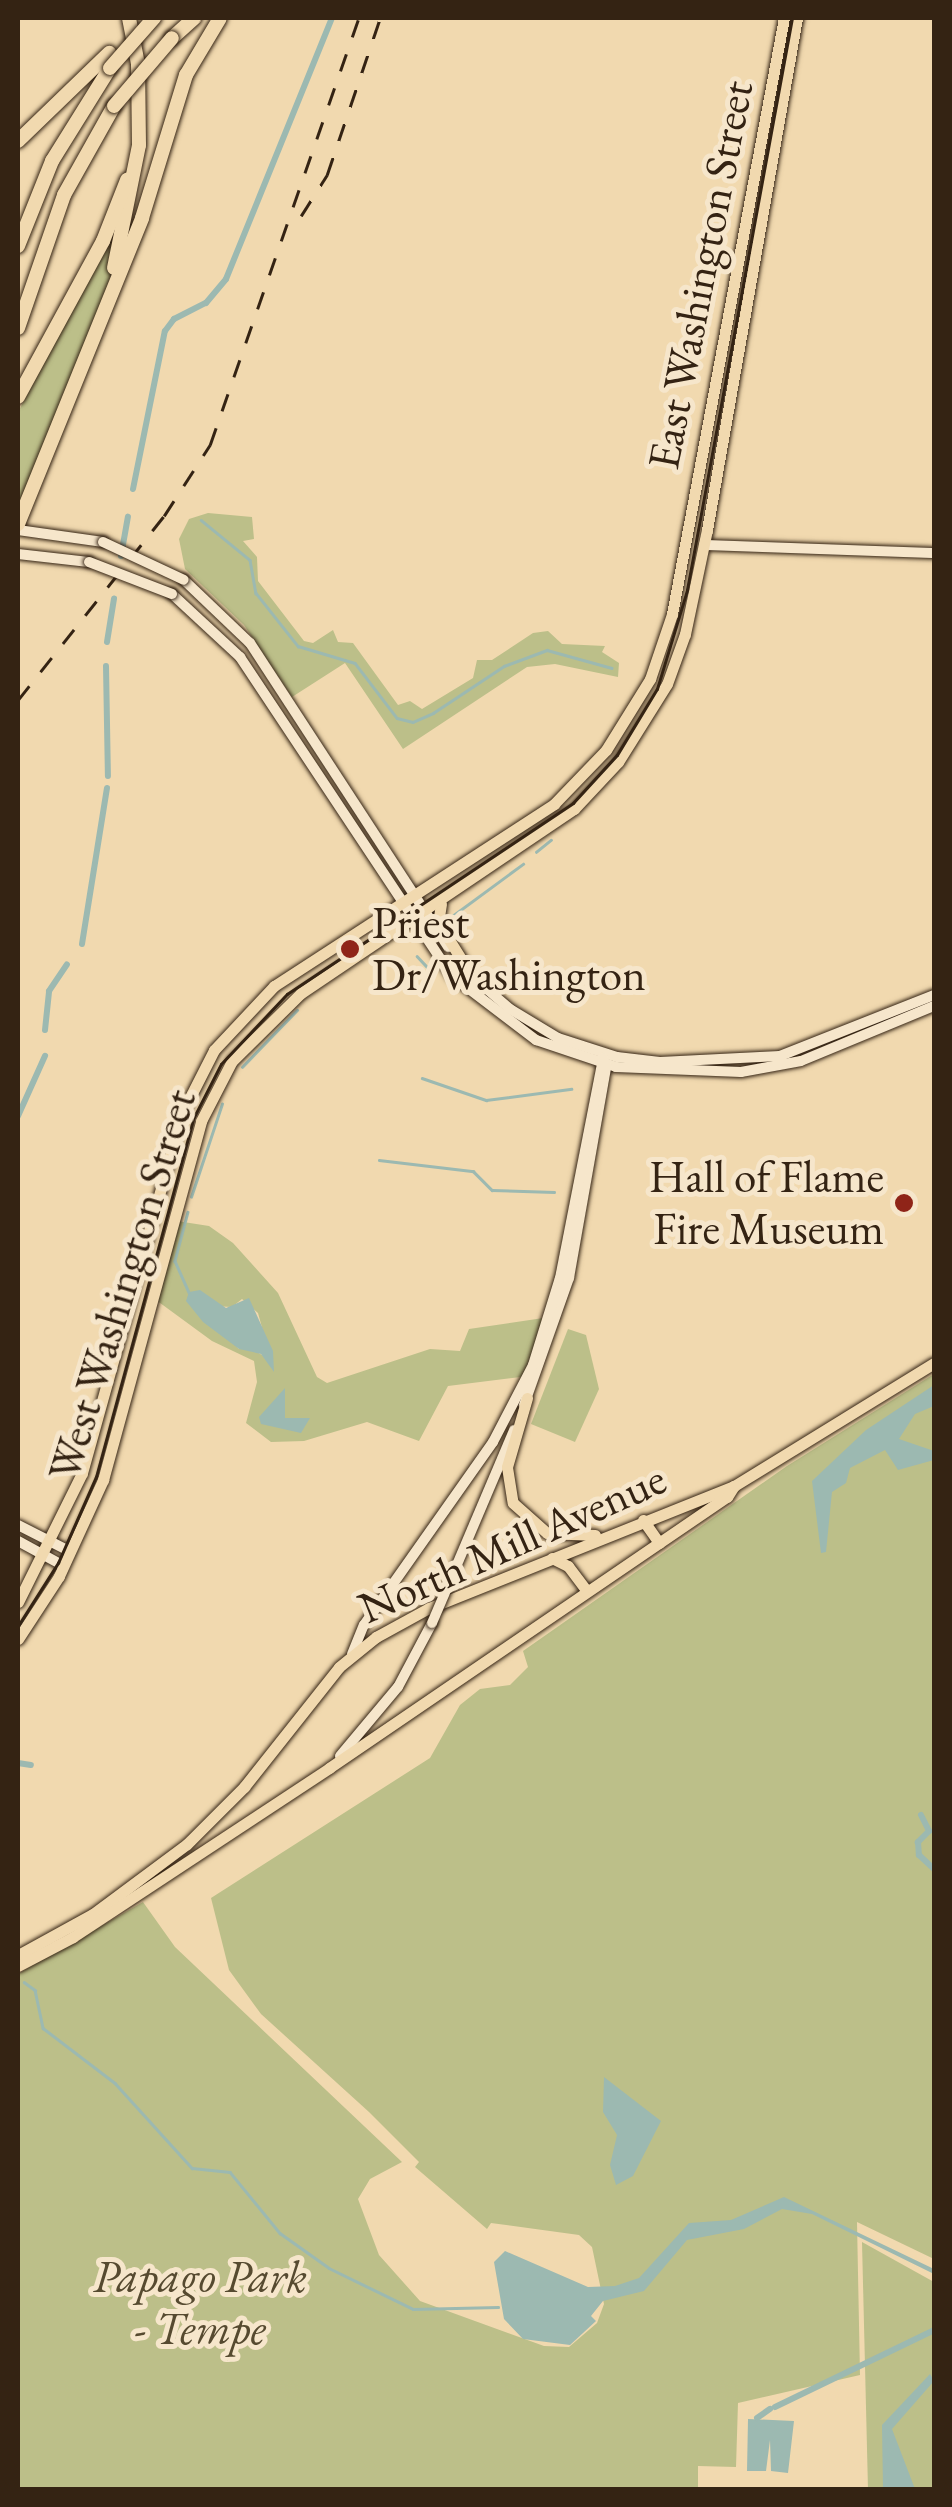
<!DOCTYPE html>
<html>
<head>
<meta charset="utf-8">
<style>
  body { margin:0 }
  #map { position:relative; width:952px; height:2507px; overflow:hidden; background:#f1d9af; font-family:"EB Garamond",serif }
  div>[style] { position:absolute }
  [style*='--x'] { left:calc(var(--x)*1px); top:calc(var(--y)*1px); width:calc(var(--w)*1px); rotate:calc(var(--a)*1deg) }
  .green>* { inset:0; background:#bcbf89 }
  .water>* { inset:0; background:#9cb9b1 }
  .stream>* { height:2.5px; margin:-1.25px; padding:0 1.25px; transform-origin:1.25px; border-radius:1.25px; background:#9cb9b1 }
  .canal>* { height:6px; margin:-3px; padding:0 3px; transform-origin:3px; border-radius:3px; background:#9cb9b1 }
  .roads { filter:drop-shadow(0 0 2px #342313) drop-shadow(0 0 2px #342313) }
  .secondary>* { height:10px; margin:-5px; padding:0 5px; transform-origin:5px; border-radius:5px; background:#f6e6cb }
  .primary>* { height:11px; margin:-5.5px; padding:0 5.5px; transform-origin:5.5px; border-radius:5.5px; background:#f1d9af }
  .highway>* { height:14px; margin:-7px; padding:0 7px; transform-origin:7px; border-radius:7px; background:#f1d9af }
  .tram>* { height:2.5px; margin:-1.25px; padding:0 1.25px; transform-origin:1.25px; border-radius:1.25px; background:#342313 }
  .rail>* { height:2.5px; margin-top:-1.25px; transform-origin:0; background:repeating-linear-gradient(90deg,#342313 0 18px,transparent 0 36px) }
  .bridges { filter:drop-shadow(0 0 2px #342313) drop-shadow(0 0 2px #342313) }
  .secondary-bridge>* { height:10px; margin:-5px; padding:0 5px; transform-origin:5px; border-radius:5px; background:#f6e6cb }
  .highway-bridge>* { height:14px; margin:-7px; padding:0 7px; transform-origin:7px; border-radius:7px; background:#f1d9af }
  .dots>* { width:28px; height:28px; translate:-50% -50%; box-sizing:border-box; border:5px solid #f6e6cb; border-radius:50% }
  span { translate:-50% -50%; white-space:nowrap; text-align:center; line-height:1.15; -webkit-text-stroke:10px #f6e6cb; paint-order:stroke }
  .street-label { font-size:45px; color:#342313 }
  .poi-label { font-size:45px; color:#342313 }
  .left { translate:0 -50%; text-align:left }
  .right { translate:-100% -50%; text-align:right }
  .park-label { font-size:45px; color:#564a30; font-style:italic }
  .frame { position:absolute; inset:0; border:20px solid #342313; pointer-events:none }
</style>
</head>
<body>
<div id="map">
  <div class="green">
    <i style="clip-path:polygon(119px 223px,112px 272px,95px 321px,18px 508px,18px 412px)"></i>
    <i style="clip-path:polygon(208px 513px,252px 517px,254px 539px,243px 541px,257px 557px,258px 581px,304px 641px,313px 643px,333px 630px,338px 642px,353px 643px,398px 705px,410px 701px,422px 709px,473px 678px,477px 660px,492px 660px,533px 633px,548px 631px,562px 644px,605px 646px,602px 652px,619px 663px,618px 677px,555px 664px,527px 667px,403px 749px,345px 663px,292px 697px,244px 625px,185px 569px,179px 539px,189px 519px)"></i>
    <i style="clip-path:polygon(evenodd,177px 1221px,209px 1226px,233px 1243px,278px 1293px,317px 1377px,327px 1383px,430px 1349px,460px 1351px,469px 1329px,550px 1317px,529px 1376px,448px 1386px,419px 1441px,367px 1422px,304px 1441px,271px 1442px,246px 1423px,257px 1382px,254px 1361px,212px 1341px,156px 1300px,177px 1221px,242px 1299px,258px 1313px,271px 1360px,248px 1347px,239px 1349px,193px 1305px,232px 1307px,242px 1299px)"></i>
    <i style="clip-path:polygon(568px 1329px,586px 1335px,599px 1389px,575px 1442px,531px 1424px)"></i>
    <i style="clip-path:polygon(934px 1374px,934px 2259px,857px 2222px,860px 2375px,738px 2403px,736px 2467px,698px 2466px,698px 2489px,18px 2490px,18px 1974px,143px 1902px,175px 1947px,402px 2162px,370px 2179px,358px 2199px,379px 2255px,420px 2301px,544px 2346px,569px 2347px,597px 2323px,604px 2304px,592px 2247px,579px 2235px,491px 2223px,487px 2229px,415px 2167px,419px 2162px,369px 2112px,261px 2014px,229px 1970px,211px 1898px,430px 1758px,460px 1705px,480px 1689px,510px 1685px,528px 1667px,523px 1651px,787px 1466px)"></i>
    <i style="clip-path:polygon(862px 2242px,934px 2282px,934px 2489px,868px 2489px)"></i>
  </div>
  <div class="water">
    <i style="clip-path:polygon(200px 1290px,226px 1308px,249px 1298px,273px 1351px,274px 1372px,261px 1354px,239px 1349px,203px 1322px,186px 1301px,189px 1292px)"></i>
    <i style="clip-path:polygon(934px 1385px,934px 1406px,915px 1414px,899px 1439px,934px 1451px,934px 1460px,898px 1470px,885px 1450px,850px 1468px,846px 1483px,832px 1492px,826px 1552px,821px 1553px,812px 1481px,866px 1430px)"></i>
    <i style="clip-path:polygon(285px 1388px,285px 1418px,310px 1418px,301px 1433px,261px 1424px,259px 1417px)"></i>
    <i style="clip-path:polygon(604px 2077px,661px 2121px,633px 2176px,616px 2185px,610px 2165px,617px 2135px,603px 2112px)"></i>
    <i style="clip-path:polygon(784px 2197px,934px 2269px,934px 2274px,812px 2214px,782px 2209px,744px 2229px,687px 2240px,644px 2291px,603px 2301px,591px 2316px,596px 2321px,570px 2345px,523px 2339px,504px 2319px,494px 2262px,505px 2251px,588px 2287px,615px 2286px,639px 2278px,689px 2223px,731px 2220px)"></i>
    <i style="clip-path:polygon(930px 2374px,934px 2381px,892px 2429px,915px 2489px,883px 2489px,882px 2425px)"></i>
    <i style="clip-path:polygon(748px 2419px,794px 2421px,788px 2473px,771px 2471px,770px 2440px,766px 2471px,747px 2471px)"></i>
  </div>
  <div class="stream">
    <i style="--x:201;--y:520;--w:63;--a:39.2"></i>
    <i style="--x:250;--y:560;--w:34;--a:80"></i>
    <i style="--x:256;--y:593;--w:68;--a:51.6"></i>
    <i style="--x:298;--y:646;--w:59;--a:16.6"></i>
    <i style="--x:355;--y:663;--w:69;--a:52.6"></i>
    <i style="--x:397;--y:718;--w:16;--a:14"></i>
    <i style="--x:413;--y:722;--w:22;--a:-24"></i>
    <i style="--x:433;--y:713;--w:85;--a:-33.5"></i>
    <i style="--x:504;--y:666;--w:46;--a:-20.4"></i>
    <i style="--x:547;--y:650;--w:67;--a:15.5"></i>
    <i style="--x:536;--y:852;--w:19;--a:-39"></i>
    <i style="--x:444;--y:922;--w:98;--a:-36.3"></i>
    <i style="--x:417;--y:956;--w:21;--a:47"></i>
    <i style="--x:242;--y:1067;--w:79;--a:-46"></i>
    <i style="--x:422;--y:1078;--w:68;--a:19"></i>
    <i style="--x:486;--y:1100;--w:86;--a:-7.4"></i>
    <i style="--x:379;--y:1160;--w:95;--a:6.7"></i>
    <i style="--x:473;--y:1171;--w:27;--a:45"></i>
    <i style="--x:492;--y:1190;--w:62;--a:1.8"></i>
    <i style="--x:191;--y:1197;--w:98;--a:-71.6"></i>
    <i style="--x:188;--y:1212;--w:51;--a:104.9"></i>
    <i style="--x:175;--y:1261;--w:34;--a:66"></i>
    <i style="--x:24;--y:1982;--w:14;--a:36"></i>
    <i style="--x:35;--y:1990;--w:39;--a:78"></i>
    <i style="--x:43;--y:2028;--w:91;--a:37.4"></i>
    <i style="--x:115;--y:2083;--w:115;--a:47.8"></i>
    <i style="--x:192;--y:2168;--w:38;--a:6"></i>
    <i style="--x:230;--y:2172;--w:79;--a:50.7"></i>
    <i style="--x:280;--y:2233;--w:60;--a:35.5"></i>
    <i style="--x:329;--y:2268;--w:93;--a:26"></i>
    <i style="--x:413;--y:2309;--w:85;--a:-1.3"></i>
  </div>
  <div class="canal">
    <i style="--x:133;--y:489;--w:161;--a:-78.6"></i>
    <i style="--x:165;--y:331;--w:15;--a:-53"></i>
    <i style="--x:174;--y:319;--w:36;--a:-27"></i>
    <i style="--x:206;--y:303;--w:31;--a:-50"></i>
    <i style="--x:226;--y:279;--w:282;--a:-67.9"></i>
    <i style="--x:121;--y:556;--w:40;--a:-80"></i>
    <i style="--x:107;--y:642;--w:44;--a:-80.8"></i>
    <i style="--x:106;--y:666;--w:110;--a:89"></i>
    <i style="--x:82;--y:944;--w:158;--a:-80.9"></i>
    <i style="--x:45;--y:1030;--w:39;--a:-84"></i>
    <i style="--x:49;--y:991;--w:32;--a:-56"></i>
    <i style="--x:18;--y:1116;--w:66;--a:-65.8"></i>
    <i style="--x:18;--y:1763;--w:13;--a:9"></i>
    <i style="--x:921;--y:1815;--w:18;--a:63"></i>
    <i style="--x:929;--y:1831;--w:16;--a:135"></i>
    <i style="--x:918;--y:1842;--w:13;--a:86"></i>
    <i style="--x:919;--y:1855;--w:21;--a:43"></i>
    <i style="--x:775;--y:2407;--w:177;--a:-25.8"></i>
    <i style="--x:757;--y:2418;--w:16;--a:-35"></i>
  </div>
  <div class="roads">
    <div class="secondary">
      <i style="--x:18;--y:530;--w:86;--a:8"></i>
      <i style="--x:704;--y:545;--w:230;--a:2"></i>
      <i style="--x:18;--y:554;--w:71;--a:6.4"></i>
      <i style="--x:184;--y:580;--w:91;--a:43.7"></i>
      <i style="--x:250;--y:643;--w:363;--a:56.9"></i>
      <i style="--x:172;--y:594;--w:93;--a:42.8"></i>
      <i style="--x:240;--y:657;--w:383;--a:56.4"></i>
      <i style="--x:452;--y:976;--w:106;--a:37.3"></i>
      <i style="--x:536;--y:1040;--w:84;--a:18.6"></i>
      <i style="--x:616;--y:1067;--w:125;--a:2.3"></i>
      <i style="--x:741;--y:1072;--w:61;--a:-10.4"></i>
      <i style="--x:801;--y:1061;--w:144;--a:-22.5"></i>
      <i style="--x:468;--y:973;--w:55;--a:40.6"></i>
      <i style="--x:510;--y:1009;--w:56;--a:31.1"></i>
      <i style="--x:558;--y:1038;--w:62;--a:17.9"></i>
      <i style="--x:617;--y:1057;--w:43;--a:6.6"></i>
      <i style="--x:660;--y:1062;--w:120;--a:-2.9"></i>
      <i style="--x:780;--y:1056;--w:166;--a:-21.6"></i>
      <i style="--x:524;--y:1405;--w:135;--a:-70.5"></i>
      <i style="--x:569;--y:1278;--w:218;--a:-80"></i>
      <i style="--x:18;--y:1525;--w:59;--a:27"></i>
      <i style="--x:18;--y:1541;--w:52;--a:28.5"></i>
      <i style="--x:450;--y:1581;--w:164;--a:-67"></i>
      <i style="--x:352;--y:1654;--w:31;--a:-68"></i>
      <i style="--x:364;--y:1625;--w:224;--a:-54.8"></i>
      <i style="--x:493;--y:1442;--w:87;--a:-62.5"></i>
      <i style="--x:533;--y:1365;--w:91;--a:-72.8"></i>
      <i style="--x:560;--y:1278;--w:224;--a:-78.9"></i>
      <i style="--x:340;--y:1756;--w:90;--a:-50"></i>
      <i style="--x:398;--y:1687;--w:72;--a:-62"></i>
    </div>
    <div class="primary">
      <i style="--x:441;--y:904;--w:18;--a:99"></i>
      <i style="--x:438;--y:922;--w:66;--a:58"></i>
      <i style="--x:527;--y:1398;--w:72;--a:106.2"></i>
      <i style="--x:507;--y:1467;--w:36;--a:81"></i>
      <i style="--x:513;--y:1503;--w:45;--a:41.4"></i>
      <i style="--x:547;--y:1533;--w:48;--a:2.4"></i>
      <i style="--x:643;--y:1520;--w:28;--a:55"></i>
      <i style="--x:552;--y:1558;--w:18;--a:27"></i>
      <i style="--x:568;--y:1566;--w:31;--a:53"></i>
      <i style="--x:18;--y:1602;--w:144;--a:-63.6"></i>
      <i style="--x:82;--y:1473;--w:371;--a:-74.5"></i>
      <i style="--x:181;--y:1115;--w:73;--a:-63.1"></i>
      <i style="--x:214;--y:1050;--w:88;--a:-46.8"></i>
      <i style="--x:274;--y:986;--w:334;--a:-33"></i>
      <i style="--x:554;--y:804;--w:75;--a:-46.1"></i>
      <i style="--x:606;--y:750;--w:84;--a:-58.2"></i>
      <i style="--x:650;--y:679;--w:69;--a:-71.3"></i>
      <i style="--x:672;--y:614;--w:606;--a:-79.36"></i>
      <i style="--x:18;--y:1639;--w:75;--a:-56.9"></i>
      <i style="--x:59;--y:1576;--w:106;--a:-65.4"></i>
      <i style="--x:103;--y:1480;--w:372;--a:-74.7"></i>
      <i style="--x:201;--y:1121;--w:68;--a:-62.7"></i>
      <i style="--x:232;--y:1061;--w:97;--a:-44.6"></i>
      <i style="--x:301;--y:993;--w:329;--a:-34"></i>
      <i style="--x:574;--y:809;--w:64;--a:-46.9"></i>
      <i style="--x:618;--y:762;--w:92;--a:-57.9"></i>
      <i style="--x:667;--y:684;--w:53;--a:-70.2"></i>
      <i style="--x:685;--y:634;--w:106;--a:-78.1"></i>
      <i style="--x:707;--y:530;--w:520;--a:-80.03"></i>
      <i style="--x:18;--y:1955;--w:85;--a:-28.7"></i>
      <i style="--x:93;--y:1914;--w:117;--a:-36.7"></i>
      <i style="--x:187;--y:1844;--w:81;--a:-45"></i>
      <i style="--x:244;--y:1787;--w:153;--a:-51.6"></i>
      <i style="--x:339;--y:1667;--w:48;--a:-39"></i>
      <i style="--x:376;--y:1637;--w:60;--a:-28.7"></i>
      <i style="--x:429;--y:1608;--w:328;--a:-21.8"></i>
      <i style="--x:18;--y:1966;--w:62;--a:-27.8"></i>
      <i style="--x:73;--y:1937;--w:307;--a:-33.4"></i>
      <i style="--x:329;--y:1768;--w:482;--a:-34.3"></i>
      <i style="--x:727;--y:1497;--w:13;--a:-58"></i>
      <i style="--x:734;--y:1486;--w:235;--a:-31.6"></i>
    </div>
    <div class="highway">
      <i style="--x:172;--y:38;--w:30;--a:-42"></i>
      <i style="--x:18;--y:141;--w:127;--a:-44"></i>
      <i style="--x:18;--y:246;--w:92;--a:-68.2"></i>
      <i style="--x:52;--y:161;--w:110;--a:-58.1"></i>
      <i style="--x:114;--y:268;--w:126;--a:-78.5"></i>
      <i style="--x:139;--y:145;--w:81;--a:-90.7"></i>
      <i style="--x:138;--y:64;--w:47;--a:-101.1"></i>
      <i style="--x:18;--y:328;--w:141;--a:-70.9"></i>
      <i style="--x:64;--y:195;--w:102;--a:-60.7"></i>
      <i style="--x:18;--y:397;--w:178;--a:-61.4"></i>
      <i style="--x:103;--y:241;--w:66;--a:-68.5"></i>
      <i style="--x:18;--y:524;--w:330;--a:-67.9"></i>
      <i style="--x:142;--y:218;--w:150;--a:-72.9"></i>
      <i style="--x:186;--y:75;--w:66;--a:-59.2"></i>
    </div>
  </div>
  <div class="tram">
    <i style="--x:18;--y:1626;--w:75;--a:-57.6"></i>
    <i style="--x:58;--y:1563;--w:94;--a:-66.2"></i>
    <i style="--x:96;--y:1477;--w:373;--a:-74.8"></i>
    <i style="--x:194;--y:1117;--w:59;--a:-63"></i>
    <i style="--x:221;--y:1064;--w:96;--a:-46.7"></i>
    <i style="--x:287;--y:994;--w:344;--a:-33.7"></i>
    <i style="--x:573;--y:803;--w:65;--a:-47.5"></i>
    <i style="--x:617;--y:755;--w:77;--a:-58.8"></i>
    <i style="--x:657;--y:689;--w:103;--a:-73.1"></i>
    <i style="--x:687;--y:590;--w:582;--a:-79.6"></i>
  </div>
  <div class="rail">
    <i style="--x:301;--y:216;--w:49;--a:-57.6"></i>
    <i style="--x:327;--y:175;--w:166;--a:-71.3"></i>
    <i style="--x:18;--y:700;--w:235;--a:-51.6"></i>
    <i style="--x:164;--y:516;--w:85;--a:-57.1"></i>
    <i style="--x:210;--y:445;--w:452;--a:-70.8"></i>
  </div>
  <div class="bridges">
    <div class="secondary-bridge">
      <i style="--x:103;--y:542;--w:89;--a:25.1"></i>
      <i style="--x:89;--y:562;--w:89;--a:21.1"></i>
      <i style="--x:432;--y:1623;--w:46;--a:-66.8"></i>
    </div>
    <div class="highway-bridge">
      <i style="--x:110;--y:68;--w:67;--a:-48.7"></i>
      <i style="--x:114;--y:106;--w:89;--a:-49.5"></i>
    </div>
  </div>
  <div class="dots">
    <i style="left:350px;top:949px;background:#8f2418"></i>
    <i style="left:904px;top:1203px;background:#8f2418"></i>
  </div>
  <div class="street-label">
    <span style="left:700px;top:275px;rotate:-79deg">East Washington Street</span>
    <span style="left:122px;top:1285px;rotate:-73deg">West Washington Street</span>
    <span style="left:512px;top:1543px;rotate:-24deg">North Mill Avenue</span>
  </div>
  <div class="poi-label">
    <span class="left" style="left:372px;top:949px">Priest<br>Dr/Washington</span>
    <span class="right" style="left:884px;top:1203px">Hall of Flame<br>Fire Museum</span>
  </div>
  <div class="park-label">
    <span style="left:200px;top:2303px">Papago Park<br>- Tempe</span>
  </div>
  <div class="frame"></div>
</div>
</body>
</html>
